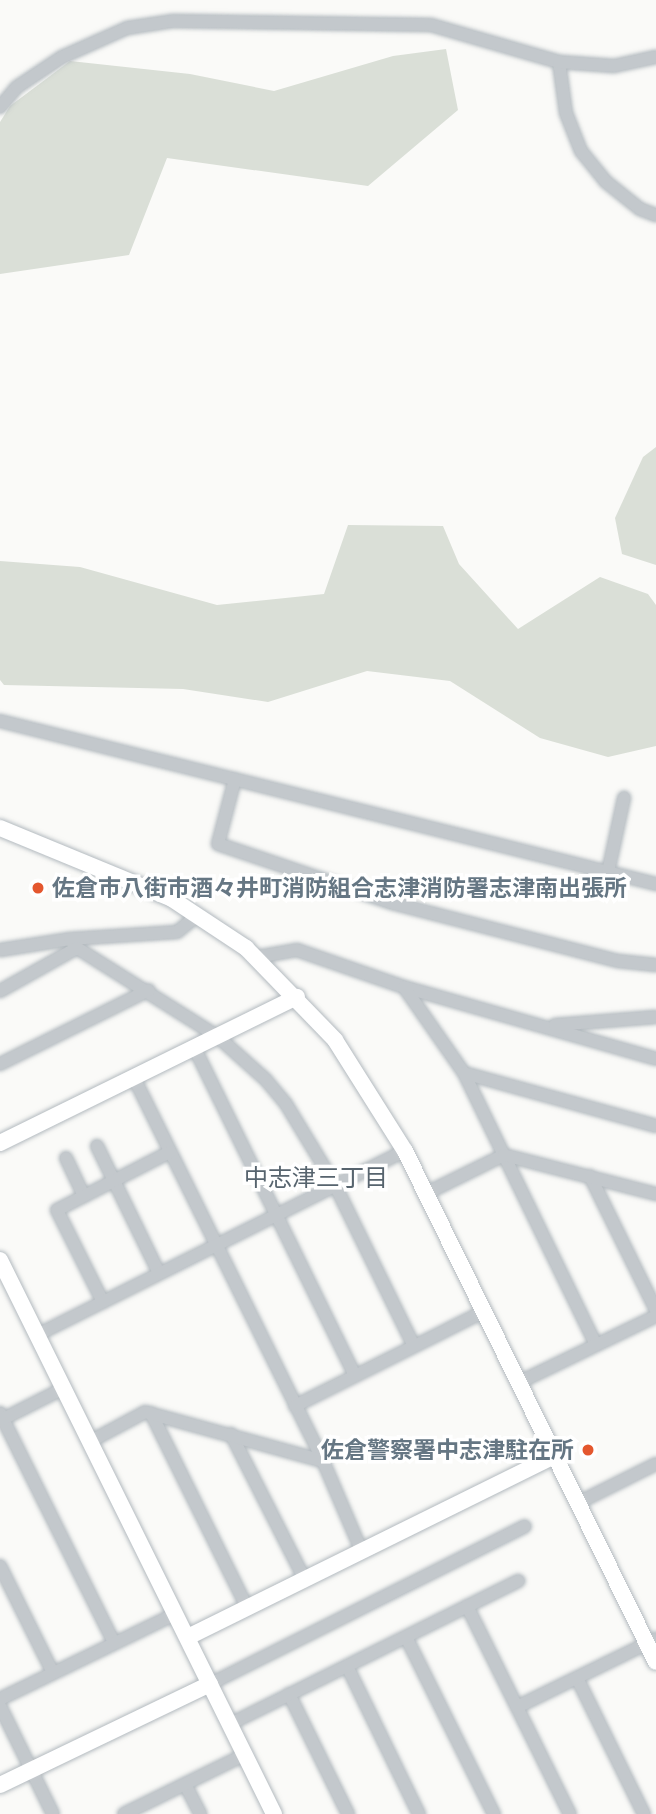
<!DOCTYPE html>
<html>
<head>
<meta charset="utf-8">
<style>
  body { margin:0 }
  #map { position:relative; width:656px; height:1814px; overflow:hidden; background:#fafaf8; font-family:Poppins,"Noto Sans JP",sans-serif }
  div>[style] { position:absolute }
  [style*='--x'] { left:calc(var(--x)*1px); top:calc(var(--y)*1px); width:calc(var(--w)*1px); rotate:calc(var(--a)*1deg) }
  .green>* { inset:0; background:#dadfd7 }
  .roads { filter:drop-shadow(0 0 2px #b3babf) drop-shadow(0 0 2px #b3babf) }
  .street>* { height:12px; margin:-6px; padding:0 6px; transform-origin:6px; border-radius:6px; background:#c3c8cc }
  .secondary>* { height:16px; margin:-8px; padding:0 8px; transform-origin:8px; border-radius:8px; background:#fff }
  .dots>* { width:19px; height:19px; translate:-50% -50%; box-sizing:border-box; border:4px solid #fff; border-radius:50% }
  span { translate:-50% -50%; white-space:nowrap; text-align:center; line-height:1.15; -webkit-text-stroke:7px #fff; paint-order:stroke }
  .poi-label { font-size:23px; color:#657683; font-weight:700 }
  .left { translate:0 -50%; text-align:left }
  .right { translate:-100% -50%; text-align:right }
  .neighbourhood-label { font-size:24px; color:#57646e }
</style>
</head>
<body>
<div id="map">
  <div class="green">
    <i style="clip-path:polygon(446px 49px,458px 110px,368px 186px,167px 158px,129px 255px,0 274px,0 122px,10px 106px,70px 61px,190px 74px,274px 91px,393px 56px)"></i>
    <i style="clip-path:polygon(656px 447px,656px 565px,622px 554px,615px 518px,643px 457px)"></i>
    <i style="clip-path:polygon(348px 525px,443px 526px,459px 564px,518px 629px,600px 577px,648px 594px,656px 605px,656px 746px,608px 757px,540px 738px,450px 681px,367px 671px,268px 702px,183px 689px,4px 685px,0 680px,0 561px,80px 567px,217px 605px,324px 594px)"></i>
  </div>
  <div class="roads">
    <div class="street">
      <i style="--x:559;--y:62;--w:51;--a:82.2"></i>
      <i style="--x:566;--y:113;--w:41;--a:68.5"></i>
      <i style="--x:581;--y:151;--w:38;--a:51"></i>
      <i style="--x:605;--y:181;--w:45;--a:38.7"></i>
      <i style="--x:640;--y:209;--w:17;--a:21"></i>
      <i style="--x:0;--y:107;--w:26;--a:-50"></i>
      <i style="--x:17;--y:87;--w:54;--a:-33.7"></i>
      <i style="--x:62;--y:57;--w:71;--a:-24"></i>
      <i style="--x:127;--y:28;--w:47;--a:-8.7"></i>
      <i style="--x:173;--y:21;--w:258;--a:0.9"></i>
      <i style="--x:431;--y:25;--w:133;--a:16.1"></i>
      <i style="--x:559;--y:62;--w:55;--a:4.2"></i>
      <i style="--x:614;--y:66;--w:43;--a:-12.1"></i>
      <i style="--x:0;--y:721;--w:676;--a:13.95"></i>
      <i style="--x:235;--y:779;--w:67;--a:104.7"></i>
      <i style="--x:218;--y:844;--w:184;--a:18.7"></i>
      <i style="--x:392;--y:903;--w:233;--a:14.4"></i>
      <i style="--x:618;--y:961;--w:38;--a:6"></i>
      <i style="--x:608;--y:872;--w:76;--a:-77.8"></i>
      <i style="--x:70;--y:939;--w:11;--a:52"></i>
      <i style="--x:77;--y:948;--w:165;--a:32.2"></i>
      <i style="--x:217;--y:1036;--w:66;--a:41.9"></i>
      <i style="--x:266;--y:1080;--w:31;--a:50"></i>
      <i style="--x:286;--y:1104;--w:95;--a:58.8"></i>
      <i style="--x:335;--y:1185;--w:179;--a:63.9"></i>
      <i style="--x:0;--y:950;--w:71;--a:-8.9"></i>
      <i style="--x:70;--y:939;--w:107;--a:-3.7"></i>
      <i style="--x:177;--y:932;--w:26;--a:-39"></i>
      <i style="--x:257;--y:957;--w:41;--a:-9.9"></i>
      <i style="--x:297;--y:950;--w:113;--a:19.1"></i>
      <i style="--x:404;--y:987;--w:262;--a:15.9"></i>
      <i style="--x:404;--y:987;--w:105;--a:55.1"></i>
      <i style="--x:464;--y:1073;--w:302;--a:64.1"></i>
      <i style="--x:0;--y:991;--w:88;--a:-29.2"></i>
      <i style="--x:555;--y:1025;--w:101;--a:-4.5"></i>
      <i style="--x:194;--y:1047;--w:366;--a:63.9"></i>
      <i style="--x:0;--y:1064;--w:166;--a:-26.4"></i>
      <i style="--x:464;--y:1073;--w:199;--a:15.4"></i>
      <i style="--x:134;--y:1078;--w:427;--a:63.7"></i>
      <i style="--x:323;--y:1461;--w:99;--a:66.8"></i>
      <i style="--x:97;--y:1146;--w:141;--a:64"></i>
      <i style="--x:66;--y:1158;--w:42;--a:64.7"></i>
      <i style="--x:590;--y:1176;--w:149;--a:63.8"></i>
      <i style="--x:427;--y:1193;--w:86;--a:-26.3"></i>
      <i style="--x:504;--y:1155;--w:157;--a:14.4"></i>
      <i style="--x:103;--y:1302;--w:103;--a:-116.6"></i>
      <i style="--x:57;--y:1210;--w:127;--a:-27.2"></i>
      <i style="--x:37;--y:1335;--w:411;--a:-26.6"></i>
      <i style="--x:520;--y:1382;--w:151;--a:-25.9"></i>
      <i style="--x:295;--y:1406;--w:212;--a:-26.6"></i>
      <i style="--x:0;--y:1413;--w:257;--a:63.6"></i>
      <i style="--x:151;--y:1413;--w:216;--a:63.7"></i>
      <i style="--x:3;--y:1419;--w:68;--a:-26.9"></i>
      <i style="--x:231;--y:1434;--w:164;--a:63.1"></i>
      <i style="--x:91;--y:1441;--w:61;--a:-28.2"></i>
      <i style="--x:145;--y:1412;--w:185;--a:15.4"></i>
      <i style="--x:580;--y:1502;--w:85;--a:-26.6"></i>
      <i style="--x:0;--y:1566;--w:119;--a:63.6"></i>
      <i style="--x:467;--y:1606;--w:232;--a:63.7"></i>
      <i style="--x:406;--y:1637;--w:198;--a:63.6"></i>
      <i style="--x:347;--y:1666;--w:165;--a:64.1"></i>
      <i style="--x:577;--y:1678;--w:152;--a:63.8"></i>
      <i style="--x:210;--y:1684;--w:352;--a:-26.6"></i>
      <i style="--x:289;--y:1694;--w:134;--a:63.8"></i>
      <i style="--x:0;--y:1699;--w:195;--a:-25.9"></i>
      <i style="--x:0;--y:1706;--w:120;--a:63.9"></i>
      <i style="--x:517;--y:1707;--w:155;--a:-26.1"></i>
      <i style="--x:230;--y:1724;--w:322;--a:-26.4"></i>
      <i style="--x:185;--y:1784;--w:34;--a:63"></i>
      <i style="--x:124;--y:1814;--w:134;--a:-26.2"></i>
    </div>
    <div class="secondary">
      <i style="--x:0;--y:828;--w:186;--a:22.4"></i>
      <i style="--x:172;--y:899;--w:89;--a:33.5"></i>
      <i style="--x:246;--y:948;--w:128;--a:45.9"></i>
      <i style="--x:335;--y:1040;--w:131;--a:57.8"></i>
      <i style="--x:405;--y:1151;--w:569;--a:63.84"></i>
      <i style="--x:0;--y:1143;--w:331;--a:-26.2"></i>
      <i style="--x:0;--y:1260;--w:618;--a:63.68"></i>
      <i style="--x:188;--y:1637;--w:411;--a:-26.3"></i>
      <i style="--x:0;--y:1785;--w:233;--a:-25.7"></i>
    </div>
  </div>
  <div class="dots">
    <i style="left:38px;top:888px;background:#e4572e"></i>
    <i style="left:588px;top:1450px;background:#e4572e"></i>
  </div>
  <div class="poi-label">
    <span class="left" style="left:52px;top:888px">佐倉市八街市酒々井町消防組合志津消防署志津南出張所</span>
    <span class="right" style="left:574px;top:1450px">佐倉警察署中志津駐在所</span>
  </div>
  <div class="neighbourhood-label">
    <span style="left:316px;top:1178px">中志津三丁目</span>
  </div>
</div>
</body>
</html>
